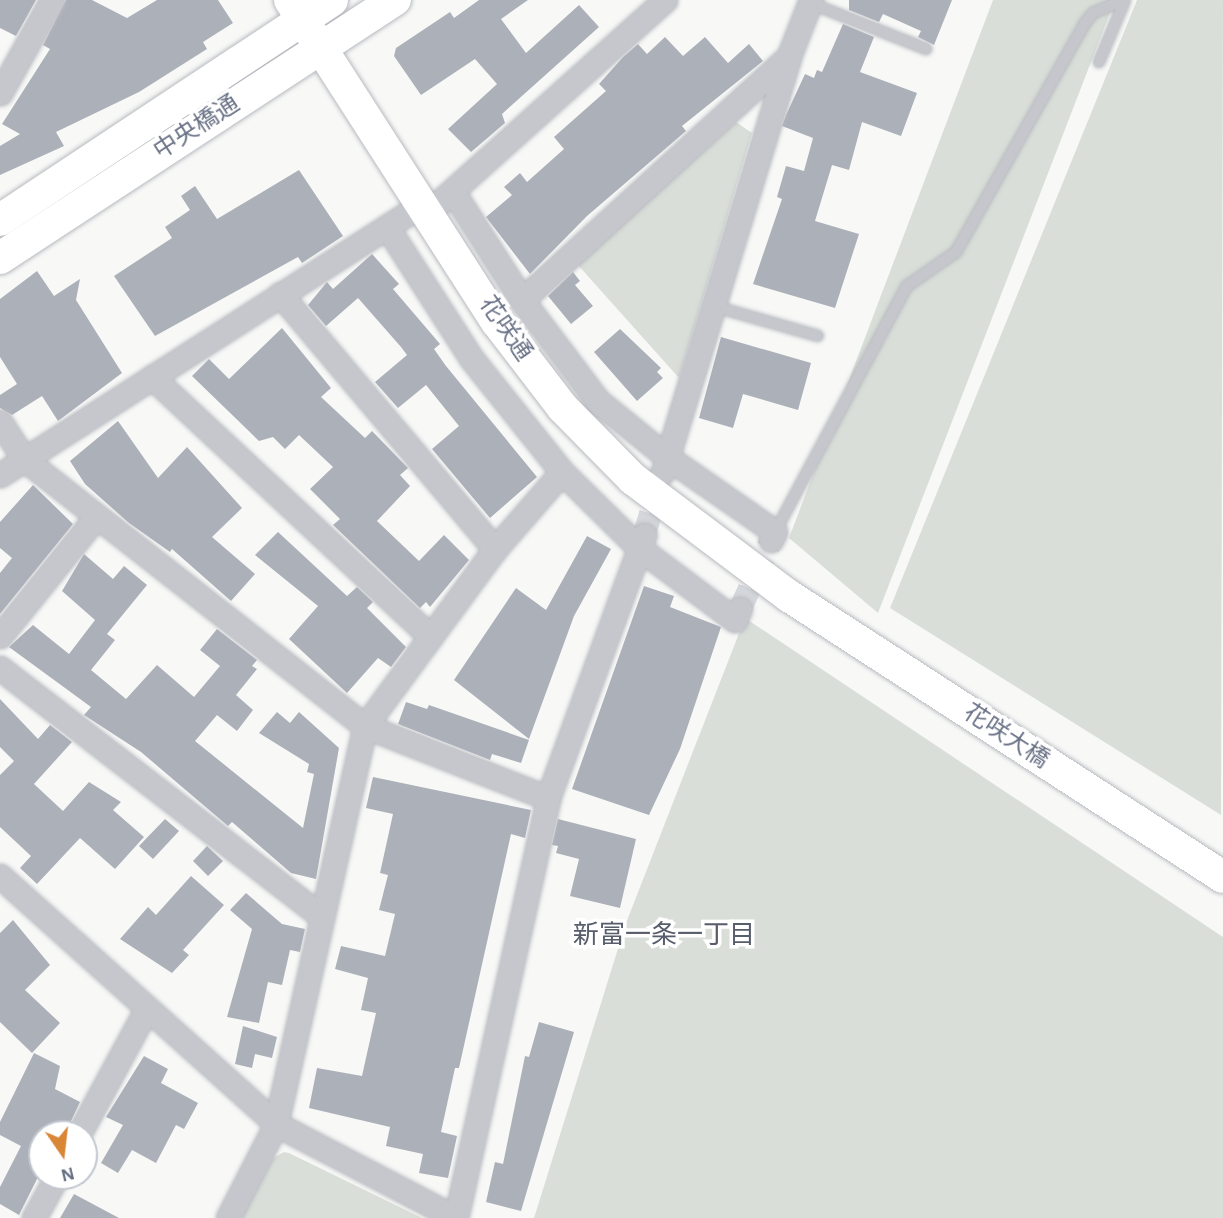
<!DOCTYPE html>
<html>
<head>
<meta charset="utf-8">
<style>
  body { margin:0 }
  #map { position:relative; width:1223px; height:1218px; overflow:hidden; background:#f8f9f7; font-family:"Alegreya Sans","Noto Sans JP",sans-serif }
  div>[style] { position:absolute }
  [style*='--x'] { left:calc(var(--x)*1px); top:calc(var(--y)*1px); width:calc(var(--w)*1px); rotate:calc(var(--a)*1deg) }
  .green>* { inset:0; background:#d9dfd8 }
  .building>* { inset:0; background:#acb0b9 }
  .street-tunnel>* { height:23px; margin-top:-11.5px; transform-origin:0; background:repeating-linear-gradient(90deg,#d4d7db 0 23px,transparent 0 34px) }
  .roads { filter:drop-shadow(0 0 2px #b8bac0) drop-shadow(0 0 2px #b8bac0) }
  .lane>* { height:10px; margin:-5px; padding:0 5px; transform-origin:5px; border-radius:5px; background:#c5c7cc }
  .street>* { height:23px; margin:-11.5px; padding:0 11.5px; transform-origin:11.5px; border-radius:11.5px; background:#c5c7cc }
  .secondary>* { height:32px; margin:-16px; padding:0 16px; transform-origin:16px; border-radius:16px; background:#fff }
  span { translate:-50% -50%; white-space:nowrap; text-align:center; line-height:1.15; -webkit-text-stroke:7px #fff; paint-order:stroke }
  .street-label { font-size:24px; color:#6a7286 }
  .neighbourhood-label { font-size:26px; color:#575d6b }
  .north { position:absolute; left:28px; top:1120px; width:70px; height:70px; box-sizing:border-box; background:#fff; border:2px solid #c3c7cf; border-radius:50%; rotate:166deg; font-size:19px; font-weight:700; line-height:28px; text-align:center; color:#6a7286 }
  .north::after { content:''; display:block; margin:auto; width:24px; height:32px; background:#d98637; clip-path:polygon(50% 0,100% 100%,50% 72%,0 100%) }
</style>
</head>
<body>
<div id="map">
  <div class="green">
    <i style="clip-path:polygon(993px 0,1115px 0,878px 613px,789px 538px)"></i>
    <i style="clip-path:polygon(1137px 0,1223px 0,1221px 815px,890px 608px)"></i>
    <i style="clip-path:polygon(736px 122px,752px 133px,679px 378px,577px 264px)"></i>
    <i style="clip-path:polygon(745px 618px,1223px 937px,1223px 1218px,534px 1218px,626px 923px)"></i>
    <i style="clip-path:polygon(284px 1152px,289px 1153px,422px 1218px,241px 1218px,273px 1158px)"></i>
  </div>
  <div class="building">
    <i style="clip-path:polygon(0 0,36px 0,16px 36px,0 28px)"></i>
    <i style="clip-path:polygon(66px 0,92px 0,127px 18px,157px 0,218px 0,233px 23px,203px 42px,207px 49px,139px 92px,56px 132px,64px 146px,0 175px,0 146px,20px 134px,2px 124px,50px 49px,43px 45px)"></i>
    <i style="clip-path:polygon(479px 0,528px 0,501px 19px,526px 53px,579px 5px,599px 27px,502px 114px,505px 123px,471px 152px,448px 129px,497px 84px,475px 59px,421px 95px,394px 56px,396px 48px,450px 12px,454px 18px)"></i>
    <i style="clip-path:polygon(849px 0,952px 0,934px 45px,918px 37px,921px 31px,883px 14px,879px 22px,849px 10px)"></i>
    <i style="clip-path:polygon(843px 24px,874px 37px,860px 72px,917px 93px,901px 136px,862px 122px,849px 170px,832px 165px,815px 221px,859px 234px,835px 308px,753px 284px,782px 199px,777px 197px,786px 166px,804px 171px,813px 138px,782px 126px,786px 115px,805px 74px,814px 78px,817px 70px,822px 72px)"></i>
    <i style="clip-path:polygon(665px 37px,683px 56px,705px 37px,728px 63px,749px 44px,763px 61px,682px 126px,686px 131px,587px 216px,530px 274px,486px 217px,512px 195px,504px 187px,520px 173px,527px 182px,564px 149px,554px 137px,606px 91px,599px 84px,623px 57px,638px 44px,647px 54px)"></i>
    <i style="clip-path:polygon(299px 170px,343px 236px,302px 263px,298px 257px,155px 336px,114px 276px,172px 238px,165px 227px,190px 210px,181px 196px,195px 186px,217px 219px)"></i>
    <i style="clip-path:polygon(372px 254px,399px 284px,393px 289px,440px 344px,434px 349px,446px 366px,537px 477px,490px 518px,432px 449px,459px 426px,426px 385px,398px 408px,375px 382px,407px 355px,401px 347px,358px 298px,326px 326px,308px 305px,327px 282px,333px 289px)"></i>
    <i style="clip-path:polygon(37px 271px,54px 296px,80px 279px,76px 300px,122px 373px,58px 421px,42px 396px,12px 415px,0 408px,0 395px,17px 384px,0 357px,0 299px)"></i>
    <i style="clip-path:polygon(573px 272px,580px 281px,575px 285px,593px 306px,571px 324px,548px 296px)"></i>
    <i style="clip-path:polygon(282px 328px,331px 388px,321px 397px,365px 438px,372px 431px,408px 468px,400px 475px,410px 486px,377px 521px,419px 561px,444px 535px,469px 560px,430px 607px,426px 602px,420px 608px,333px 525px,340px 519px,310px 489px,333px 467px,299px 435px,285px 449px,273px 437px,259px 441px,192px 376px,209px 359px,229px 379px)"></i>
    <i style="clip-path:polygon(620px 329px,661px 368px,657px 372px,663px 378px,637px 401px,594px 352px)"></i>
    <i style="clip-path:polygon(721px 337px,811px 363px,798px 410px,743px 394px,733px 428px,699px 418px)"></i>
    <i style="clip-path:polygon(118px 421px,158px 478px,187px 447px,242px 508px,212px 537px,255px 574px,231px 601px,172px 549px,170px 552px,129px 523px,85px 484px,70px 461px)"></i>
    <i style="clip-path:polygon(33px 485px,73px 524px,0 614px,0 573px,12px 558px,0 548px,0 522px)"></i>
    <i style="clip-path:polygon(278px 532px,347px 596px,357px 587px,373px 602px,367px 608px,406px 647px,391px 667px,378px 658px,347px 693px,289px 639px,318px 606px,255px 555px)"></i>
    <i style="clip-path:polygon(587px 536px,611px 549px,574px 616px,529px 739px,454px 680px,516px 588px,546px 610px)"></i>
    <i style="clip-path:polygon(84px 554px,113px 579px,124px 566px,147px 585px,107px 634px,115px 640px,91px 670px,126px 699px,157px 665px,194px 697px,220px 666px,200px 650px,217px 629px,257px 660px,252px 666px,257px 669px,236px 695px,253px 710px,237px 731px,217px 715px,195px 741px,303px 828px,314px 774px,307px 772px,309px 764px,259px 733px,277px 712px,290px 723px,299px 712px,339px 748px,316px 879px,291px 873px,232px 822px,228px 826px,141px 752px,84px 715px,91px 707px,9px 647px,33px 625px,69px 654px,95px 620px,62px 591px)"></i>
    <i style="clip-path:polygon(644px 586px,674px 596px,670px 607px,721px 627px,680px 749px,649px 815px,572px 789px)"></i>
    <i style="clip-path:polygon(0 699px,38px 739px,50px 725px,72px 742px,34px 784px,63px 811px,89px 782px,121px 802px,113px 810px,144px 837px,115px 869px,80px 838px,37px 884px,20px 868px,31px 856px,0 827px,0 775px,14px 761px,0 747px)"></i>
    <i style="clip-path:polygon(406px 702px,427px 709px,429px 705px,529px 740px,521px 763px,492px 754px,490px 760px,398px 724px)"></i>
    <i style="clip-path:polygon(373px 777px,531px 810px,525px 838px,511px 834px,459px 1068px,455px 1068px,441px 1132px,457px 1136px,448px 1178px,419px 1173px,423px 1154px,386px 1146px,390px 1127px,309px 1108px,317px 1068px,362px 1076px,376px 1013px,361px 1010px,368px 978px,335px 969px,341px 946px,385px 956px,395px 914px,379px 910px,388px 875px,380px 873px,393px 814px,366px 808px)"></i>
    <i style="clip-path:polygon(165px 819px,179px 831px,153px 859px,139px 846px)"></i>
    <i style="clip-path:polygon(558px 819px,636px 839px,620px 908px,570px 896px,579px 859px,556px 853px,558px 846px,552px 845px)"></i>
    <i style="clip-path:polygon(207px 846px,223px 861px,208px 876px,193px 861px)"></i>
    <i style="clip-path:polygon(191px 876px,224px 905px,183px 950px,189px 955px,172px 973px,120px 939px,148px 907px,156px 915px)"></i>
    <i style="clip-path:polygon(246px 893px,282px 924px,305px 929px,300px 952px,290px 950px,282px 985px,268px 982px,259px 1023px,227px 1017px,252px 929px,230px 910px)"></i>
    <i style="clip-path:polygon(13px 920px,50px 965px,25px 990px,60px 1023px,32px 1053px,0 1022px,0 933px)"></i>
    <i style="clip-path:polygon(539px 1022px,574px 1032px,521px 1211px,486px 1202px,495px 1162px,503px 1164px,525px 1056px,529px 1057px)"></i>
    <i style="clip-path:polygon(243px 1026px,277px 1037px,272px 1058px,255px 1054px,252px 1068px,235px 1064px)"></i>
    <i style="clip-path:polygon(34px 1053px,60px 1066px,55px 1089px,80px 1102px,65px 1134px,42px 1134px,42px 1169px,19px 1215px,0 1204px,0 1187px,21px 1146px,0 1135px,0 1122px)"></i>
    <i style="clip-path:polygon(144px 1056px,168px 1069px,161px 1083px,198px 1103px,184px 1129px,176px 1125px,156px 1163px,132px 1150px,118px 1173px,101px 1163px,123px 1125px,106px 1117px)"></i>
    <i style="clip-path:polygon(74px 1194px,119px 1218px,60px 1218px)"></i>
  </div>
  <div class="street-tunnel">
    <i style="--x:644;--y:535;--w:55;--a:-73.2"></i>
    <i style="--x:740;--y:609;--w:76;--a:-65.8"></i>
  </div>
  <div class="roads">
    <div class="lane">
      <i style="--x:810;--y:3;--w:125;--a:21.6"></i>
      <i style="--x:1099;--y:62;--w:67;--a:-67.2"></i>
      <i style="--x:713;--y:306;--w:109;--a:15.9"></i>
      <i style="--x:775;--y:532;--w:279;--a:-61.8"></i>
      <i style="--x:907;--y:286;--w:60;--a:-34.8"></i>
      <i style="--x:956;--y:252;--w:263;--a:-60.6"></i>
      <i style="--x:1085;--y:23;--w:13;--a:-51"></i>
      <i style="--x:1093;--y:13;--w:34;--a:-23"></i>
    </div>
    <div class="street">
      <i style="--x:0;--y:93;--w:107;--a:-60.8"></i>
      <i style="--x:453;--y:192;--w:128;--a:57.4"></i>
      <i style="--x:522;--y:300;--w:126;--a:53"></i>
      <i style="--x:598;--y:401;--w:89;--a:39.1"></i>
      <i style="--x:667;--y:457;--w:131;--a:34.8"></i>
      <i style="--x:775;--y:532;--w:9;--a:117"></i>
      <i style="--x:441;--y:201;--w:301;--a:-41.9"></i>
      <i style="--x:387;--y:227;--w:156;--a:57.3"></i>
      <i style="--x:471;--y:358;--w:146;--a:51.4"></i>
      <i style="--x:562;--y:472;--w:108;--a:44.6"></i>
      <i style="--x:639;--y:548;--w:120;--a:36.9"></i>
      <i style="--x:735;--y:620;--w:12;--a:-66"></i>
      <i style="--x:280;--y:294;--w:334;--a:49.9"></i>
      <i style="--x:522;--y:300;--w:362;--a:-42.4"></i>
      <i style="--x:152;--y:377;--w:381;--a:43"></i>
      <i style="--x:0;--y:422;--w:44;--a:57"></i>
      <i style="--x:24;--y:459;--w:433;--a:38.1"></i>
      <i style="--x:365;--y:726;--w:197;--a:21.5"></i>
      <i style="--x:663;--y:472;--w:435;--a:-73.1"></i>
      <i style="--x:789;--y:56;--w:60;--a:-68.6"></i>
      <i style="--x:0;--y:475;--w:504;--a:-32.68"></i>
      <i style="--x:0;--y:636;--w:154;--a:-51.1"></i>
      <i style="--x:0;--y:668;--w:407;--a:37.7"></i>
      <i style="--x:0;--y:876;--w:371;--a:41.9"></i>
      <i style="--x:276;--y:1124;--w:203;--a:27.6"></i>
      <i style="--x:79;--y:1134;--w:143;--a:-61.6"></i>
      <i style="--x:34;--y:1218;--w:48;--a:-61.3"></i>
      <i style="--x:228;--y:1218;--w:106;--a:-62.9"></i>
      <i style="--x:276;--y:1124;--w:408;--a:-77.4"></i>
      <i style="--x:365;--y:726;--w:220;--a:-53.7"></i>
      <i style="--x:495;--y:549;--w:102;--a:-49"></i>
      <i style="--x:456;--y:1218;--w:430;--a:-77.6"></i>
      <i style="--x:548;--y:798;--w:280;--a:-69.9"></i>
    </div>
    <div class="secondary">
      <i style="--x:290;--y:0;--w:383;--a:57.3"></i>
      <i style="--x:497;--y:322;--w:108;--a:52.5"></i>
      <i style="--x:563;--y:408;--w:100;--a:45.4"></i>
      <i style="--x:633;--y:479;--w:195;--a:36.9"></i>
      <i style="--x:789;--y:596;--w:517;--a:32.92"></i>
      <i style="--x:0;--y:220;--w:398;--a:-33.5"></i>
      <i style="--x:0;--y:258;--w:472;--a:-33.2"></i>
    </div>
  </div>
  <div class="street-label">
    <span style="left:197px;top:128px;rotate:-33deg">中央橋通</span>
    <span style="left:505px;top:329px;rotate:55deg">花咲通</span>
    <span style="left:1006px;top:737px;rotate:33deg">花咲大橋</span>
  </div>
  <div class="neighbourhood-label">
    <span style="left:664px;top:936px">新富一条一丁目</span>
  </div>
  <div class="north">N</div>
</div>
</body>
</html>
